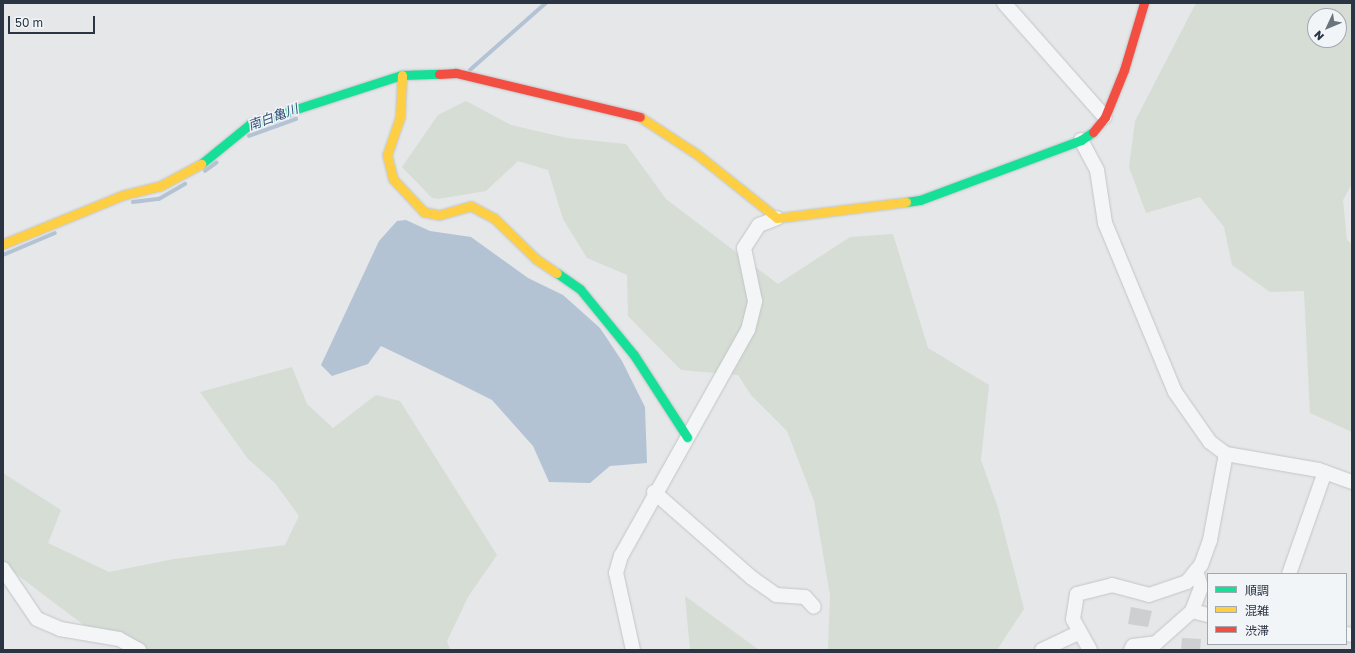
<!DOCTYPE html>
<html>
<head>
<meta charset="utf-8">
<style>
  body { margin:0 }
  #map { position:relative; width:1355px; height:653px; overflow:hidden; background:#e5e7e9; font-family:"Golos Text","Noto Sans JP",sans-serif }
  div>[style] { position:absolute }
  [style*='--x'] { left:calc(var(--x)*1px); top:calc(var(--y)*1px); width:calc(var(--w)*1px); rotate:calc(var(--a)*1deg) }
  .green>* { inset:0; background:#d5ddd5 }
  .water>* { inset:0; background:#b3c3d4 }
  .stream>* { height:3.5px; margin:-1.75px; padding:0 1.75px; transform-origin:1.75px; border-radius:1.75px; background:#b3c3d4 }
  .building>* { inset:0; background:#cdcfd1 }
  .roads { filter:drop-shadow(0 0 1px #c3c5c7) drop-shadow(0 0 1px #c3c5c7) }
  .street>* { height:14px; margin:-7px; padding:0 7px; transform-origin:7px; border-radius:7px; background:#f4f5f6 }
  .fast>* { height:9px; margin:-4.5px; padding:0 4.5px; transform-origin:4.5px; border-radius:4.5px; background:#16e098 }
  .slow>* { height:9px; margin:-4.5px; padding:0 4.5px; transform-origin:4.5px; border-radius:4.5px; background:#ffcf43 }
  .jam>* { height:9px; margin:-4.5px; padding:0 4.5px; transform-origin:4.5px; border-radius:4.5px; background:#f24e42 }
  span { translate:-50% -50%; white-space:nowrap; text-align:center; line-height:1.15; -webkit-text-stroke:3px #f2f5f8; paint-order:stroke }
  .water-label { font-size:13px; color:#335378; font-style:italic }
  .frame { position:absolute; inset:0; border:4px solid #2a3443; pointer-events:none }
  .legend { position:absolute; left:1207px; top:573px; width:140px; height:72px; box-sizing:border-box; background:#f2f5f8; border:1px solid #a2a8b0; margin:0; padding:5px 7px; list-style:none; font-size:12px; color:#2a3443 }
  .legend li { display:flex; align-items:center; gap:8px; height:20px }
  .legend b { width:20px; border:1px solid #a2a8b0 }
  .north { position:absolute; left:1307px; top:8px; width:40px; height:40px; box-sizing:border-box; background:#f2f5f8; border:1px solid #a2a8b0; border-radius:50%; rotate:226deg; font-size:11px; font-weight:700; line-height:16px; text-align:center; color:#2a3443 }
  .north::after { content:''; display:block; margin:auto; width:14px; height:18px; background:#6b737d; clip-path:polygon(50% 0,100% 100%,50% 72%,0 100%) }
  .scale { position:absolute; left:8px; top:16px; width:87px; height:18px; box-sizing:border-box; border:2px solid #2a3443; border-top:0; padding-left:5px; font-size:12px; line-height:14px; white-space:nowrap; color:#2a3443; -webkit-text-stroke:3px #f2f5f8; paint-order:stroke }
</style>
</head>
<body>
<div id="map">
  <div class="green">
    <i style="clip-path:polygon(evenodd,1196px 3px,1352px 3px,1352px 184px,1343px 200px,1347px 240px,1352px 244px,1352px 432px,1310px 413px,1304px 291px,1270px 292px,1232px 265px,1224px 227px,1200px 197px,1146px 213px,1129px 167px,1135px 121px,1196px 3px,1315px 16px,1339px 16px,1339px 40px,1315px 40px,1315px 16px)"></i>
    <i style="clip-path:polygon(466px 101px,511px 125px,567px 138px,626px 144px,666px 199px,778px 284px,850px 237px,893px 234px,928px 348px,989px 385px,981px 460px,998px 508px,1024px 609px,997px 650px,828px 650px,830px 595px,814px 501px,787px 431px,751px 395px,738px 375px,681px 370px,628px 316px,627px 275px,587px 258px,563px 219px,548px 170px,518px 161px,486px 191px,438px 199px,432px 198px,402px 167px,438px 115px)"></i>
    <i style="clip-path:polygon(292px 367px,307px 404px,333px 428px,376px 395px,400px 401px,497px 555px,468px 597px,447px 641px,450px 650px,134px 650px,85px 626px,3px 564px,3px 473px,61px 510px,48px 543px,109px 572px,174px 559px,285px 545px,299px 516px,275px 483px,248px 459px,200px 392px)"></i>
    <i style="clip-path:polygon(685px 596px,759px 650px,690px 650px)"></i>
  </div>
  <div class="water">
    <i style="clip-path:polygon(406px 220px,430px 231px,471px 237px,528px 278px,563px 295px,600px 328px,622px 361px,645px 407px,647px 463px,610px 466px,590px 483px,549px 482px,533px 446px,492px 400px,458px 383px,381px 346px,368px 364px,332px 376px,321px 365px,379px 241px,397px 221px)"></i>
  </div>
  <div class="stream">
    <i style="--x:470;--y:70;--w:101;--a:-41.4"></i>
    <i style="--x:249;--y:136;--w:50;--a:-19.9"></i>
    <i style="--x:205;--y:171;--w:14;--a:-36"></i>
    <i style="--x:133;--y:202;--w:26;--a:-7"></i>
    <i style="--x:159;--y:199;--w:30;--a:-30"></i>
    <i style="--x:3;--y:255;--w:56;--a:-22.9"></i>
  </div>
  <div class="building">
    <i style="clip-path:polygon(1131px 607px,1152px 611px,1148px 627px,1128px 624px)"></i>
    <i style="clip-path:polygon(1182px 638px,1201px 639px,1200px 650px,1181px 650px)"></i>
  </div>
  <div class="roads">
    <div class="street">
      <i style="--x:1004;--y:3;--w:152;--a:48.5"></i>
      <i style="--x:1081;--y:140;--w:34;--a:62"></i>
      <i style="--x:1097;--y:170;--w:54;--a:81.4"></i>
      <i style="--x:1105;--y:223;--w:183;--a:67.5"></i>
      <i style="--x:1175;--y:392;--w:61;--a:55"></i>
      <i style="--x:1210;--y:442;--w:20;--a:37"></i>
      <i style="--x:1226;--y:454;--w:94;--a:9.8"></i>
      <i style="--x:1319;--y:470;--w:35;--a:20"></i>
      <i style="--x:654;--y:492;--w:130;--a:41.3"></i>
      <i style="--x:752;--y:578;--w:29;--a:35"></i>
      <i style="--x:776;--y:595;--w:29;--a:4"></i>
      <i style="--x:805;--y:597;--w:13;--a:48"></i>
      <i style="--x:3;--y:569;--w:60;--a:55.8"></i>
      <i style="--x:37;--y:619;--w:25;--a:23"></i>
      <i style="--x:60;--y:629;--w:60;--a:9.6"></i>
      <i style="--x:119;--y:639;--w:23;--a:29"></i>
      <i style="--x:1289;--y:574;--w:108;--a:-70.6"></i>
      <i style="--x:1192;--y:611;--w:26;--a:-69"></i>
      <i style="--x:1201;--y:587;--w:17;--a:-107"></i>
      <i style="--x:1346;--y:634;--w:6;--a:9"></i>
      <i style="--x:633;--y:650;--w:79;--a:-102.4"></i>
      <i style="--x:616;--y:573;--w:18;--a:-74"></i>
      <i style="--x:621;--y:556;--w:259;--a:-60.7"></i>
      <i style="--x:748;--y:330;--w:30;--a:-76"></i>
      <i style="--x:755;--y:301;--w:54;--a:-101.7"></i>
      <i style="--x:744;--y:248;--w:27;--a:-57"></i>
      <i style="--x:759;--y:225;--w:19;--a:-21"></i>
      <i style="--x:1042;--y:650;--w:42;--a:-25.3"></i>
      <i style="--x:1090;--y:650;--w:35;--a:-119"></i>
      <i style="--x:1073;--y:619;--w:25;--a:-81"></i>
      <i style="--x:1077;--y:594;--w:36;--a:-14"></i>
      <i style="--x:1112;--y:585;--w:38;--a:15"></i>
      <i style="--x:1149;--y:595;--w:40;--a:-18.9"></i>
      <i style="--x:1187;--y:582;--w:22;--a:-51"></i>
      <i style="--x:1201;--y:565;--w:27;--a:-70"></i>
      <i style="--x:1210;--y:540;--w:87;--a:-79.5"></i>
      <i style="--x:1131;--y:650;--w:4;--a:-63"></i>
      <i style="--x:1133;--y:646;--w:23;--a:-7"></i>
      <i style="--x:1156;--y:643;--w:48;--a:-41.6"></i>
      <i style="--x:1192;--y:611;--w:16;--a:14"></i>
    </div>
    <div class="fast">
      <i style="--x:201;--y:164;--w:63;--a:-39.2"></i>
      <i style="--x:250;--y:124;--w:160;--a:-17.9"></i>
      <i style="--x:402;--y:75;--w:37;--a:-2"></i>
      <i style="--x:906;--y:202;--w:14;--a:-8"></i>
      <i style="--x:920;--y:200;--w:172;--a:-20.4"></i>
      <i style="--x:1081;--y:140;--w:14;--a:-34"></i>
      <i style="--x:557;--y:273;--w:28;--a:35"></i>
      <i style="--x:580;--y:289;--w:85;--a:50.7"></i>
      <i style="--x:634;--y:355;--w:98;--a:57.1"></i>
    </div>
    <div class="slow">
      <i style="--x:402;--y:75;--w:42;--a:92.7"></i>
      <i style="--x:400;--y:117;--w:40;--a:108.9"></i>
      <i style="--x:387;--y:155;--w:25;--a:76"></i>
      <i style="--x:393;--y:179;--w:45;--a:46.8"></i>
      <i style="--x:424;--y:212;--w:15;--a:11"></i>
      <i style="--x:439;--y:215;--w:33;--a:-16"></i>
      <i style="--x:471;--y:206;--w:26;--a:28"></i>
      <i style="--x:494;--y:218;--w:59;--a:44.3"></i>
      <i style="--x:536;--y:259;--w:25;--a:34"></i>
      <i style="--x:640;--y:117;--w:69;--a:33.2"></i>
      <i style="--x:698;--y:155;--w:101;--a:38.6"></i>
      <i style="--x:777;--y:218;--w:130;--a:-7.1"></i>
      <i style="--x:3;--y:244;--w:130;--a:-22.2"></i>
      <i style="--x:123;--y:195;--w:38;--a:-14"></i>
      <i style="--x:160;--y:186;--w:47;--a:-28.2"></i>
    </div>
    <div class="jam">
      <i style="--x:439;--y:74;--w:17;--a:-3"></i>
      <i style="--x:456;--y:73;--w:189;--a:13.4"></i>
      <i style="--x:1093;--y:132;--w:19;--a:-51"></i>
      <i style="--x:1105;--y:117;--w:51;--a:-68"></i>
      <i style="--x:1124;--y:70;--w:70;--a:-73.4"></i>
    </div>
  </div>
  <div class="water-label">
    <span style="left:273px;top:117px;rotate:-20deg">南白亀川</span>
  </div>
  <div class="frame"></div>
  <ul class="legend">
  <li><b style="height:5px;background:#16e098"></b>順調</li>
  <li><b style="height:5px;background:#ffcf43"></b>混雑</li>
  <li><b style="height:5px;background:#f24e42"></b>渋滞</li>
  </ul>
  <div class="north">N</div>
  <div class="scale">50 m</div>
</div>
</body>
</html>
